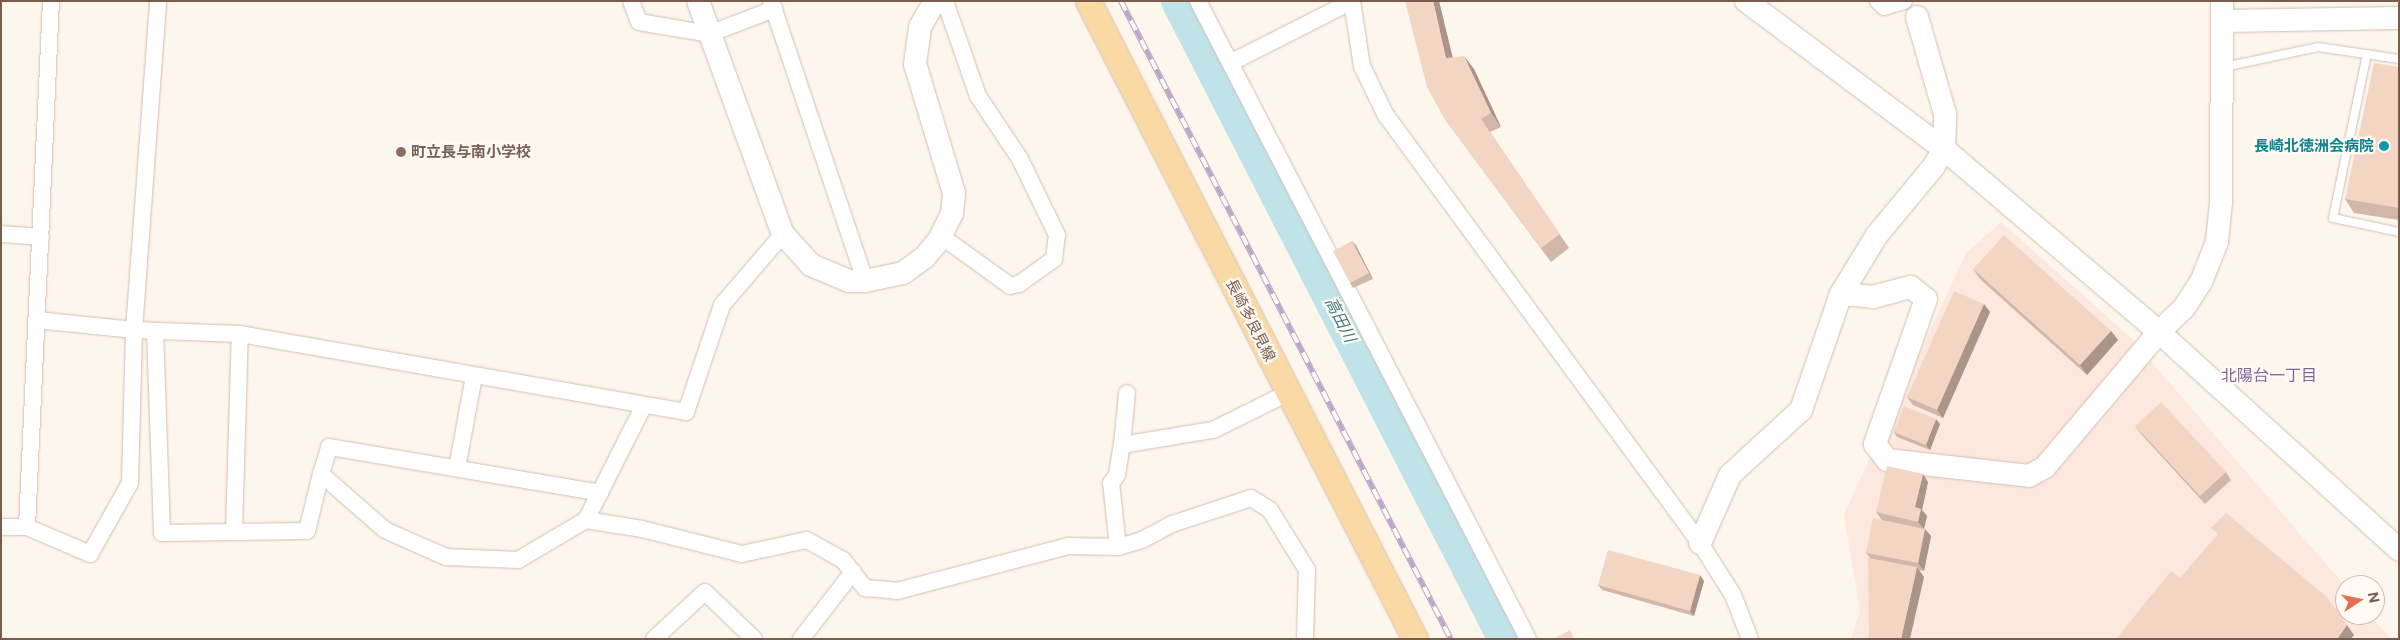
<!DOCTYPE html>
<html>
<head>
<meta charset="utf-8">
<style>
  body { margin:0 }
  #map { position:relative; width:2400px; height:640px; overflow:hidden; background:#fdf6ec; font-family:"Public Sans","Noto Sans JP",sans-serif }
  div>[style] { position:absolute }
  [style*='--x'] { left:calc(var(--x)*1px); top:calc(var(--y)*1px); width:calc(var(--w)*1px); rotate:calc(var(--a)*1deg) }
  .commercial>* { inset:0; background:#fde8e0 }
  .river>* { height:31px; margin:-15.5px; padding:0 15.5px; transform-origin:15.5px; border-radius:15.5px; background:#bfe3e8 }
  .roads { filter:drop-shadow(0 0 1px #d1beb0) drop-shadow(0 0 1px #d1beb0) }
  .lane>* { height:8px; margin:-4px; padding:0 4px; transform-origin:4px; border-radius:4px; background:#fff }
  .street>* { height:16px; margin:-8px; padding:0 8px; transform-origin:8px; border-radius:8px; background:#fff }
  .secondary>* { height:22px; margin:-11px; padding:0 11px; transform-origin:11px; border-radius:11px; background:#fff }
  .primary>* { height:25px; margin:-12.5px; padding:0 12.5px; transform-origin:12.5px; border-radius:12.5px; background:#fbd9a5 }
  .rail>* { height:5.5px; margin-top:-2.75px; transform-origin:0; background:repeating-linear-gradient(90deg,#fffaf3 0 11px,#b9a8c9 0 22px); box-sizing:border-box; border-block:1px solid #b9a8c9 }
  .wall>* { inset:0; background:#d1b7a8 }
  .shaded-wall>* { inset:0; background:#aa9588 }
  .building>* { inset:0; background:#f3d5c3 }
  .dots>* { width:14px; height:14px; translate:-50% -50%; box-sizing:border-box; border:2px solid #fffaf3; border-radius:50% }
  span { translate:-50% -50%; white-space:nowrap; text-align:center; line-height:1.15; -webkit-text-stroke:4.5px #fffaf3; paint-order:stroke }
  .culture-label { font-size:15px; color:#0d838f; font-weight:700 }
  .right { translate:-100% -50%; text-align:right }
  .education-label { font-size:15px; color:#785e54; font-weight:700 }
  .left { translate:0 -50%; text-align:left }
  .street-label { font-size:15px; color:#7a5c4d }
  .water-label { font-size:16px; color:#437c86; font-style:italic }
  .neighbourhood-label { font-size:16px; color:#846695 }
  .frame { position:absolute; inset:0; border:2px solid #7a5c4d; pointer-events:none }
  .north { position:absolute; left:2335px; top:575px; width:50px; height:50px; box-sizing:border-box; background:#fffaf3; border:1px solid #cabbb1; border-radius:50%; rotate:79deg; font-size:14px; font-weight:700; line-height:20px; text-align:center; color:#7a5c4d }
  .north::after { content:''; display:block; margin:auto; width:18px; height:22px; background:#e76f51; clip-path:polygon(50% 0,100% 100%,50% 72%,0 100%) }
</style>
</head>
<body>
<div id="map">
  <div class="commercial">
    <i style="clip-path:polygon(2001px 222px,2131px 338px,2345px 586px,2345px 615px,2370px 615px,2391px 639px,1851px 639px,1860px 611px,1844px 514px,1966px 253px)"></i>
  </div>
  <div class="river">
    <i style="--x:1176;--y:1;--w:717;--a:62.86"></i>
  </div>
  <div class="roads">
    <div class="lane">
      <i style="--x:2367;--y:54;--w:167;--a:101.7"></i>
      <i style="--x:2333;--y:218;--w:67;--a:12"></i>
      <i style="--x:2224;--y:67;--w:96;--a:-12"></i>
      <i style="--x:2318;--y:47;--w:82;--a:8.4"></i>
    </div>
    <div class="street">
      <i style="--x:631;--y:1;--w:22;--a:69"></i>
      <i style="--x:639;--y:22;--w:71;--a:9.7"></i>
      <i style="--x:709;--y:34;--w:70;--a:-21"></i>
      <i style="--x:771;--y:1;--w:295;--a:71.4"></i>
      <i style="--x:1198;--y:1;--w:718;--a:62.65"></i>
      <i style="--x:1352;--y:1;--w:66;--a:81.3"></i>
      <i style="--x:1362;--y:66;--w:53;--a:64.4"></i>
      <i style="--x:1385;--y:114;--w:532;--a:53.71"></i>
      <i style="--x:1700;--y:543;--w:62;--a:57.6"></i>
      <i style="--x:1733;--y:595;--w:47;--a:68.9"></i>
      <i style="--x:1878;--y:1;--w:8;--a:45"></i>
      <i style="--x:1884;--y:7;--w:21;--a:-17"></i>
      <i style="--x:1230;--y:63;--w:137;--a:-26.9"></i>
      <i style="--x:1;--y:234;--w:40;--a:4.3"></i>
      <i style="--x:941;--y:236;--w:85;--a:35.9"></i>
      <i style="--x:1010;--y:286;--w:9;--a:-13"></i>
      <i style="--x:1019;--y:284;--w:43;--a:-35.5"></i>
      <i style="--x:1054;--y:259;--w:24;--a:-83"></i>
      <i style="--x:1057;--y:235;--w:85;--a:-116"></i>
      <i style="--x:1020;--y:159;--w:76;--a:-123.7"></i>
      <i style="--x:978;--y:96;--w:101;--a:-109.2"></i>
      <i style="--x:36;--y:320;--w:99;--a:5.8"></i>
      <i style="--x:134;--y:330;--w:106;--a:2.2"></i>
      <i style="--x:240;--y:334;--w:453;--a:9.9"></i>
      <i style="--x:686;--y:412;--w:113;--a:-71.4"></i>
      <i style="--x:722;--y:305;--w:94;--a:-49.3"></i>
      <i style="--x:155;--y:331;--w:202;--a:88"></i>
      <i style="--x:162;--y:533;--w:145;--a:-0.8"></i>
      <i style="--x:307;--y:531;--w:59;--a:-76.2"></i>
      <i style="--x:321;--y:474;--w:85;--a:41.2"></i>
      <i style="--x:385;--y:530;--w:67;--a:23.9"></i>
      <i style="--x:446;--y:557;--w:72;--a:2.4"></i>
      <i style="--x:518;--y:560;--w:79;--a:-30.5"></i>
      <i style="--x:586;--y:520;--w:127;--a:-63.2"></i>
      <i style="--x:1122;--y:445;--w:52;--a:-84.5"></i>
      <i style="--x:457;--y:468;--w:94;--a:-79.5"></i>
      <i style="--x:321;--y:474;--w:28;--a:-73"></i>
      <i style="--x:329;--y:447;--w:275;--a:9.6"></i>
      <i style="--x:586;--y:520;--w:57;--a:9.1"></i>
      <i style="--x:642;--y:529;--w:103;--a:14"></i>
      <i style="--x:742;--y:554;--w:66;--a:-12.2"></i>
      <i style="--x:807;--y:540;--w:41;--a:29.1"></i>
      <i style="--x:843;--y:560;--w:36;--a:52"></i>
      <i style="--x:865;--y:588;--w:32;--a:5"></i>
      <i style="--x:897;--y:591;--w:177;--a:-14.7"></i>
      <i style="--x:1068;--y:546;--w:50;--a:1.1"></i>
      <i style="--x:1118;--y:547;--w:25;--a:-16"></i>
      <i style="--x:1142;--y:540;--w:34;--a:-28"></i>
      <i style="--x:1172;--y:524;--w:83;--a:-18.2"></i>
      <i style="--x:1251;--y:498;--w:22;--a:32"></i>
      <i style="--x:1270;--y:510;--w:70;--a:58.3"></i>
      <i style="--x:1307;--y:570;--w:69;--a:91.7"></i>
      <i style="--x:1;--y:527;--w:26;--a:0"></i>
      <i style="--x:27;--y:527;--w:69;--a:23.2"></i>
      <i style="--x:90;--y:554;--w:81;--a:-60.6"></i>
      <i style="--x:130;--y:483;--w:153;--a:-88.5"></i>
      <i style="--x:134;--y:330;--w:330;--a:-85.8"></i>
      <i style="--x:27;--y:527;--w:527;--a:-87.39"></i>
      <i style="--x:234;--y:531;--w:197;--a:-88.3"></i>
      <i style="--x:1118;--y:547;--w:64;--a:-96.2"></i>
      <i style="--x:1111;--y:483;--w:10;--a:-53"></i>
      <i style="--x:1117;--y:475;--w:30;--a:-81"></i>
      <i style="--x:1122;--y:445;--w:92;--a:-9.4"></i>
      <i style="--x:1213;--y:430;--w:84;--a:-26.3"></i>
      <i style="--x:654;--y:639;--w:69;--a:-42.7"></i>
      <i style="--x:705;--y:592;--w:68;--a:43.8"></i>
      <i style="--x:801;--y:639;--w:85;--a:-52.2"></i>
    </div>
    <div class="secondary">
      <i style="--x:698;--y:1;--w:248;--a:70"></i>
      <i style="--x:783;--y:234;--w:42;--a:47.9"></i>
      <i style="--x:811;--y:265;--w:41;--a:22.8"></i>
      <i style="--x:849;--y:281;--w:16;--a:0"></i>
      <i style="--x:865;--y:281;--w:39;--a:-12"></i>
      <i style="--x:903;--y:273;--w:26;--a:-36"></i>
      <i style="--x:924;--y:258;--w:23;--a:-50"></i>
      <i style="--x:939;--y:240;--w:30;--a:-64"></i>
      <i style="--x:952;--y:213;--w:20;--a:-84"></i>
      <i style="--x:954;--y:193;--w:135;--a:-106.8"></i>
      <i style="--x:915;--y:64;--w:37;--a:-82"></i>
      <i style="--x:920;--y:27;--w:30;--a:-60"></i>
      <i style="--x:1746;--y:1;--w:247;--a:36.8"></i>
      <i style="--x:1944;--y:149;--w:282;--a:40.4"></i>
      <i style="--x:2159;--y:332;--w:324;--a:42.2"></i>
      <i style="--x:2223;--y:21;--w:176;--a:-1"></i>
      <i style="--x:1841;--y:294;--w:32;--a:5"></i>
      <i style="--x:1873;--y:297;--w:39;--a:-15"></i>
      <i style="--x:1911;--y:287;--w:19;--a:39"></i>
      <i style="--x:1926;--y:299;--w:154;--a:109.4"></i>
      <i style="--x:1875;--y:444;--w:20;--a:53"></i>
      <i style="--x:1887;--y:460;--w:143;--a:6.4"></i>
      <i style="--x:2029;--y:476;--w:18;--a:-29"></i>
      <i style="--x:2045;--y:467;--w:177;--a:-49.8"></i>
      <i style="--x:2159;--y:332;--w:35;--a:-44"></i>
      <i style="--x:2184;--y:308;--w:31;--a:-57"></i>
      <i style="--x:2201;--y:282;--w:43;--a:-68.2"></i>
      <i style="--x:2217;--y:242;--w:40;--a:-84.3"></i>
      <i style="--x:2221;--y:202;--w:201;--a:-89.7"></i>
      <i style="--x:1700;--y:543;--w:74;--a:-66.2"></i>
      <i style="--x:1730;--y:475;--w:96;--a:-42.5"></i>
      <i style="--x:1801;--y:410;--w:123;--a:-71"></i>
      <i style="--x:1841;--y:294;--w:69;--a:-58.6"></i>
      <i style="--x:1877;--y:235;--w:89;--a:-50.4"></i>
      <i style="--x:1934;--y:166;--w:20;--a:-60"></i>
      <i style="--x:1944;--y:149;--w:35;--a:-88"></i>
      <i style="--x:1945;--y:114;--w:101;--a:-106.1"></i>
    </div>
    <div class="primary">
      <i style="--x:1088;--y:1;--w:717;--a:62.86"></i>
    </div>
  </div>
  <div class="rail">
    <i style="--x:1121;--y:1;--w:718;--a:62.65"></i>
  </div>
  <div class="wall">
    <i style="clip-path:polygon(1439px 1px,1452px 57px,1474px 69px,1501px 127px,1490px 132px,1569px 248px,1551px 262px,1444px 118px)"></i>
    <i style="clip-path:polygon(2399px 67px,2399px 220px,2354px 213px,2345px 199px)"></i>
    <i style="clip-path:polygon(1352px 241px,1356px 246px,1373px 279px,1353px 288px,1350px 283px)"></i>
    <i style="clip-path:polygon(1973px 269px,2111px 331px,2118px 340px,2087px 375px,1980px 279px)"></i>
    <i style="clip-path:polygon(1984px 304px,1990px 312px,1943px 418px,1913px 405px,1907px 397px)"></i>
    <i style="clip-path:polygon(1940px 424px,1930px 450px,1897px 437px,1894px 432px)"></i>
    <i style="clip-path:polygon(2135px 426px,2226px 472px,2231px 480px,2205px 504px,2141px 434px)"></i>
    <i style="clip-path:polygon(1928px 482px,1922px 510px,1927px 516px,1924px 528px,1931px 536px,1924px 571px,1918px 570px,1924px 577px,1871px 559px,1866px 553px,1882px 520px,1876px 512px)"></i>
    <i style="clip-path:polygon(1704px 581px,1694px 616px,1602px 590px,1598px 585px)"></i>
  </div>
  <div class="shaded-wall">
    <i style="clip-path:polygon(1433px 1px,1439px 1px,1456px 71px,1446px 58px)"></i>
    <i style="clip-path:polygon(1464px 56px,1474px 69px,1501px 127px,1491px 113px)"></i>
    <i style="clip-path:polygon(1352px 241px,1356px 246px,1373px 279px,1369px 273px)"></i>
    <i style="clip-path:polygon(1984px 304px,1990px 312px,1943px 418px,1937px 410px)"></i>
    <i style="clip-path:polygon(2111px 331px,2118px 340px,2087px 375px,2080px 365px)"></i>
    <i style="clip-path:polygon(1936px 419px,1940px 424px,1930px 450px,1926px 445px)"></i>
    <i style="clip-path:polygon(1923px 474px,1928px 482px,1922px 510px,1927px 516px,1924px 529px,1918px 522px,1915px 507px)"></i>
    <i style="clip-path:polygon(1925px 529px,1931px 536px,1924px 571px,1918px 563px)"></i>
    <i style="clip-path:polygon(1917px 567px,1924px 577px,1910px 639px,1901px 639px)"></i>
    <i style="clip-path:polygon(1700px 575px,1704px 581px,1694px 616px,1690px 611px)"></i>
    <i style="clip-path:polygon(2347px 625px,2354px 635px,2351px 639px,2337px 639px)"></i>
  </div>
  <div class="building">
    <i style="clip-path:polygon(1405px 1px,1433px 1px,1446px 58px,1464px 56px,1491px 113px,1481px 119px,1560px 234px,1541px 248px,1444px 118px,1427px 87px)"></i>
    <i style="clip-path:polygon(2374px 63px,2399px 67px,2399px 208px,2345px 199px)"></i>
    <i style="clip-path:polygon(2004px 235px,2111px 331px,2080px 365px,1973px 269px)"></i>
    <i style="clip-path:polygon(1352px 241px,1369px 273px,1350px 283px,1333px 251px)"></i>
    <i style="clip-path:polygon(1954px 291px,1984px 304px,1937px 410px,1907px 397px)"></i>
    <i style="clip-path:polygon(2161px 402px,2226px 472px,2200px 496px,2135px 426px)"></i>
    <i style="clip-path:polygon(1904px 406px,1936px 419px,1926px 445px,1894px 432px)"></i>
    <i style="clip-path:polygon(1887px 466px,1923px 474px,1915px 507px,1921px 509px,1918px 522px,1876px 512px)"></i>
    <i style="clip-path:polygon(2226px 513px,2327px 597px,2347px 625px,2337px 639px,2116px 639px,2171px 571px,2180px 578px,2218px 534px,2211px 528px)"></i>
    <i style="clip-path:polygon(1873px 518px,1925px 529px,1918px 563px,1866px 553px)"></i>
    <i style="clip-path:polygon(1608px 550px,1700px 575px,1690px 611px,1598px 585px)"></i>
    <i style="clip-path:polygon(1868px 558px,1917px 567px,1901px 639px,1869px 639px)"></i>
    <i style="clip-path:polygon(1570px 630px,1574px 639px,1553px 639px)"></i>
  </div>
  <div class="dots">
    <i style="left:2384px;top:146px;background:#0f9aa8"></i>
    <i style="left:401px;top:152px;background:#8d6e63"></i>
  </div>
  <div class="culture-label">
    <span class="right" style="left:2374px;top:146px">長崎北徳洲会病院</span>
  </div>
  <div class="education-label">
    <span class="left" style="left:411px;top:152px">町立長与南小学校</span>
  </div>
  <div class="street-label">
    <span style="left:1251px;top:320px;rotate:63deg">長崎多良見線</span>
  </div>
  <div class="water-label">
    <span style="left:1340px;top:320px;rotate:63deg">高田川</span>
  </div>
  <div class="neighbourhood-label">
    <span style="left:2269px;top:376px">北陽台一丁目</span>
  </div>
  <div class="frame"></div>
  <div class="north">N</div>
</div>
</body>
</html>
